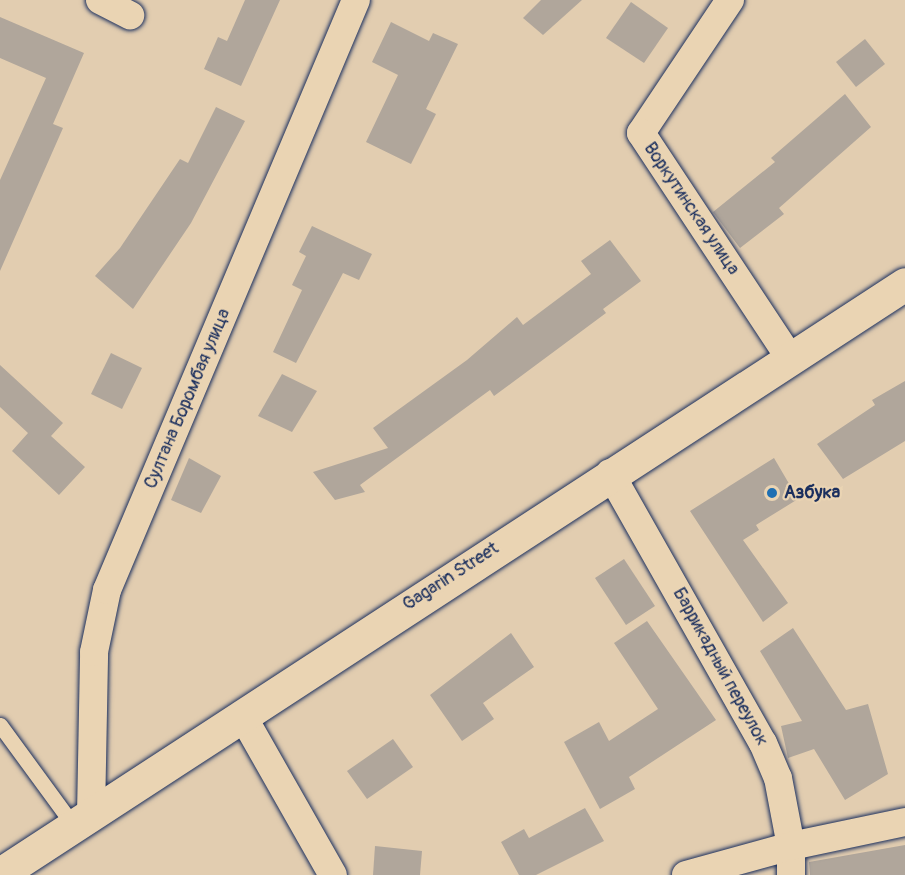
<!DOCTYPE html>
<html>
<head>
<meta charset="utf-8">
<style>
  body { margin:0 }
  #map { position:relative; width:905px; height:875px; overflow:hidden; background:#e2cdb0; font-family:Pangolin,sans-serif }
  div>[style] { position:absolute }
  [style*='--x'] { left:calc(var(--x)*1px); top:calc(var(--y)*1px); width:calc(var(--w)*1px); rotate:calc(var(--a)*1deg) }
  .building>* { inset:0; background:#b0a69b }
  .roads { filter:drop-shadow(0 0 2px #1b2f5e) drop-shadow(0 0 2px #1b2f5e) }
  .lane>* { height:15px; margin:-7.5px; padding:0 7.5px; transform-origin:7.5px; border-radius:7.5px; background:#ead4b3 }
  .street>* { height:28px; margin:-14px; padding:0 14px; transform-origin:14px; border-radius:14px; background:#ead4b3 }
  .secondary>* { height:33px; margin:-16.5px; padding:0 16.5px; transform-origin:16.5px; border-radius:16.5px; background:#ead4b3 }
  .dots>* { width:16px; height:16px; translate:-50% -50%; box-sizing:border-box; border:3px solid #ead4b3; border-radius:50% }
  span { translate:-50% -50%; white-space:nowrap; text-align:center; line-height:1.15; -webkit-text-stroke:4.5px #ead4b3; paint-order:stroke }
  .street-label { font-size:18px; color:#1b2f5e }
  .poi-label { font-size:18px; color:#1b2f5e; font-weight:700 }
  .left { translate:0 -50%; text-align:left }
</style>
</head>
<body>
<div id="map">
  <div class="building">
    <i style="clip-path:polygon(245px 0,280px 0,241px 86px,204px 69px,218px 37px,227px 41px)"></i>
    <i style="clip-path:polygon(541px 0,582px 0,543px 35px,523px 18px)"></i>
    <i style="clip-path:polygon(631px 2px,668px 28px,644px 63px,606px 38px)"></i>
    <i style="clip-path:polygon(0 17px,84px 53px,53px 124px,63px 128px,0 271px,0 180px,46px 78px,0 58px)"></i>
    <i style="clip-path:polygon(391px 22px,429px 41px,433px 33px,458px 44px,426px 109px,436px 114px,411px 164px,366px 142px,398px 75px,372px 62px)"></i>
    <i style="clip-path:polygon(865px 39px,885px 64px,856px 87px,836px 62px)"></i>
    <i style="clip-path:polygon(845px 94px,871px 127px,779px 208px,784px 214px,740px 248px,713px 212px,775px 162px,771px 158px)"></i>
    <i style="clip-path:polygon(216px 107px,245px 121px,191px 223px,133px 309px,95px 276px,120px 248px,180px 159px,188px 163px)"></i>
    <i style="clip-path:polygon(312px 226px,372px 254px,359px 280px,343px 273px,296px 363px,273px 352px,302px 290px,292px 285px,306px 256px,299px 252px)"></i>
    <i style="clip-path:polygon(610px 240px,641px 281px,603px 309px,606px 313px,494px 396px,490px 390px,360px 485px,365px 492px,335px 500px,313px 472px,388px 448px,373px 428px,467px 360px,517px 317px,523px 325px,591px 274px,581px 261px)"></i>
    <i style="clip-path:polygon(111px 353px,142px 368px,122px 409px,91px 394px)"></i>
    <i style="clip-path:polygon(0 365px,63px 423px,51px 436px,85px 467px,59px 495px,12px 451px,28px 433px,0 407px)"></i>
    <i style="clip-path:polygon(282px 374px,317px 391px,292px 432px,258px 416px)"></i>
    <i style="clip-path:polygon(905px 381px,905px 441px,843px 479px,817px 444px,875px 405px,872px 400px)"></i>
    <i style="clip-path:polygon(189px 458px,221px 476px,201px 513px,171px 500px)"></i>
    <i style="clip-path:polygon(774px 458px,798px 499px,756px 525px,759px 530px,743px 540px,788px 603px,763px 622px,690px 511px)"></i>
    <i style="clip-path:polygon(624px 559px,655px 606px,626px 625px,595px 578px)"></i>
    <i style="clip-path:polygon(647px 621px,716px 720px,629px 777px,635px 789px,600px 809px,564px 742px,599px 722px,609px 741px,658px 709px,614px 643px)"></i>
    <i style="clip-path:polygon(793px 628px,846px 710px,868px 704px,888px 774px,845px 800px,814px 749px,788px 758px,781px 726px,802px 721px,760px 651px)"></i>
    <i style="clip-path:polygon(511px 633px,534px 667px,483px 703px,494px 719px,462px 741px,430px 695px)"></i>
    <i style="clip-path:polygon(393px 739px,413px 767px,367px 799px,347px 771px)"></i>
    <i style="clip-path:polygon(585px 808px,604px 841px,536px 875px,519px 875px,501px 842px,524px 829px,529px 838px)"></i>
    <i style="clip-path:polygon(905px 845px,905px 875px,810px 875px,809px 862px)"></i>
    <i style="clip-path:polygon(375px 846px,422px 851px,420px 875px,373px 875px)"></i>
  </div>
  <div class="roads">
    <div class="lane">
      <i style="--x:0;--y:725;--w:125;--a:53.8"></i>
    </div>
    <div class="street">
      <i style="--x:100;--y:0;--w:34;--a:27"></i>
      <i style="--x:730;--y:0;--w:160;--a:123.8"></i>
      <i style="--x:641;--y:133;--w:270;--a:56.5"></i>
      <i style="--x:610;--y:473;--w:310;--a:60.5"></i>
      <i style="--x:763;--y:743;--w:38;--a:67"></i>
      <i style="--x:778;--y:778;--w:69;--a:79.2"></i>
      <i style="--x:791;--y:846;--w:29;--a:90"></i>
      <i style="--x:242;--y:715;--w:184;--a:60.4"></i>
      <i style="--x:91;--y:815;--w:163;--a:-88.9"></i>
      <i style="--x:94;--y:652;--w:63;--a:-78.2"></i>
      <i style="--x:107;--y:590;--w:640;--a:-67.12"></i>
      <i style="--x:686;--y:875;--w:109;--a:-15.4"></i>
      <i style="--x:791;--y:846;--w:116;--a:-11.9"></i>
    </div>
    <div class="secondary">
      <i style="--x:0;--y:874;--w:1080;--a:-33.1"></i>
    </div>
  </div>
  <div class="dots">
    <i style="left:772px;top:493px;background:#1f6fb2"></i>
  </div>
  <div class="street-label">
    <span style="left:691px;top:209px;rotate:56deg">Воркутинская улица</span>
    <span style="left:188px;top:399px;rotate:-67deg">Султана Боромбая улица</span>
    <span style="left:451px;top:577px;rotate:-33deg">Gagarin Street</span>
    <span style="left:720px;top:667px;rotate:61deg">Баррикадный переулок</span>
  </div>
  <div class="poi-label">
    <span class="left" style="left:784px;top:493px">Азбука</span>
  </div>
</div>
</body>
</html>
